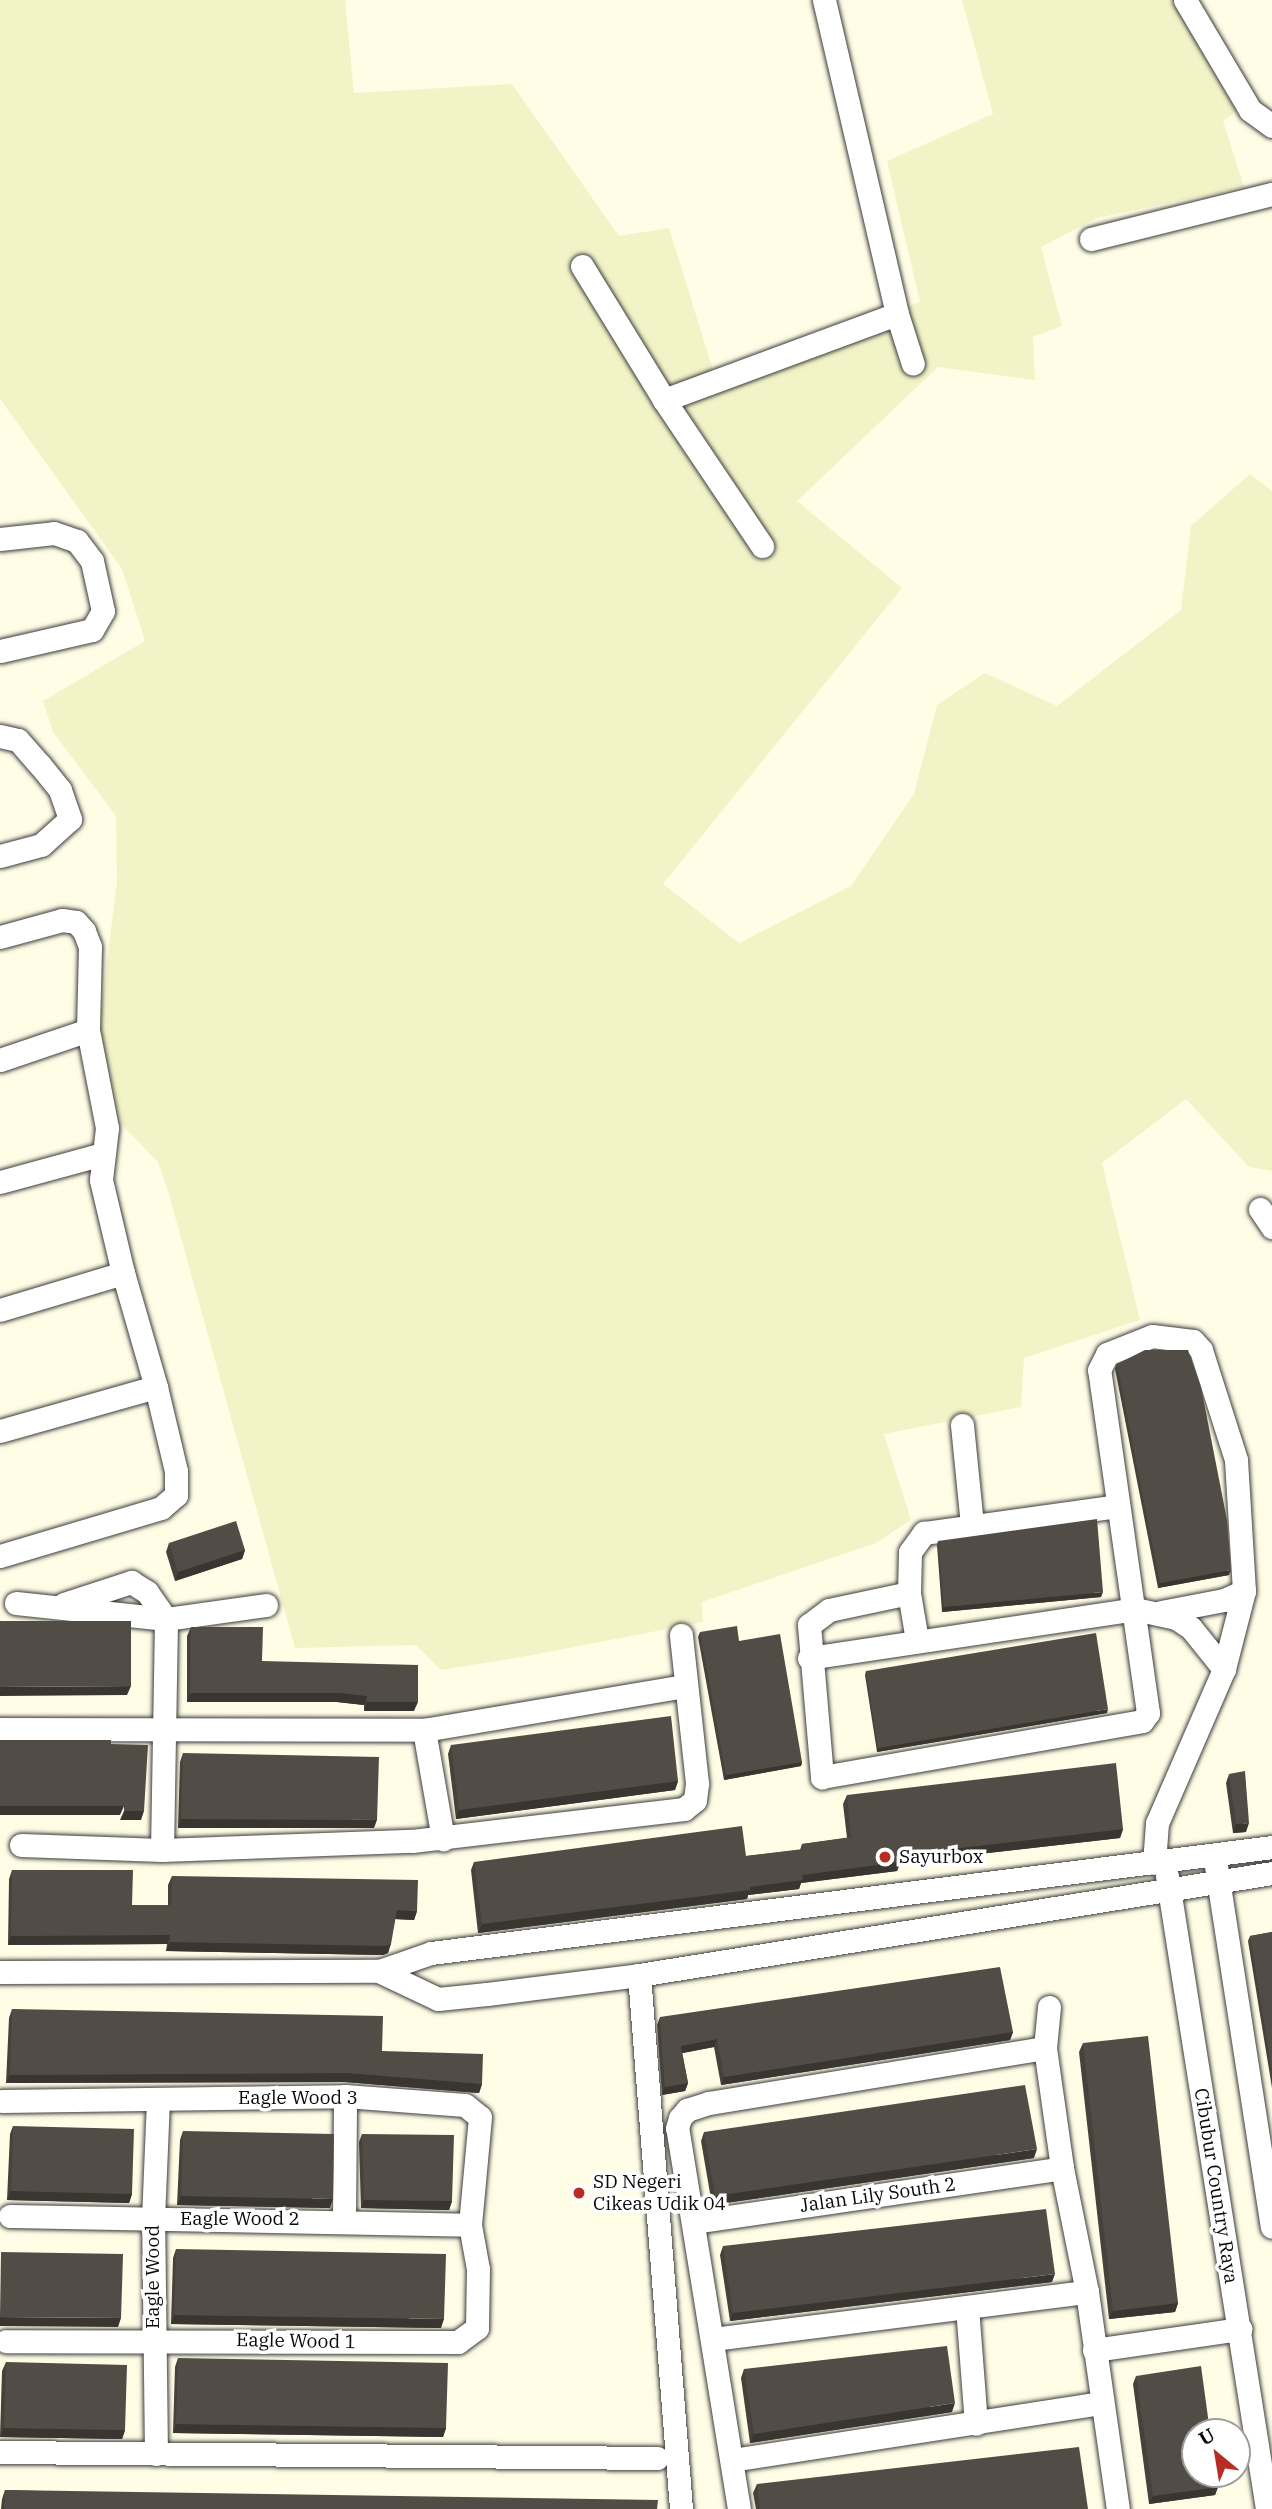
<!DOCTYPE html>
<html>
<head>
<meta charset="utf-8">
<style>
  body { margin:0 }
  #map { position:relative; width:1272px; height:2509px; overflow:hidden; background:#fffde6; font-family:"IBM Plex Serif",serif }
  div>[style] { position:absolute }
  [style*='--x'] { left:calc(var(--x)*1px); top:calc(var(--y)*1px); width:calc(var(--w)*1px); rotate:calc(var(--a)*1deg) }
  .farmland>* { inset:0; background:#f2f4c7 }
  .roads { filter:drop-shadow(0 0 2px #3c3c3c) drop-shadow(0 0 2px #3c3c3c) }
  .street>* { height:23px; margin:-11.5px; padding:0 11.5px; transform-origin:11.5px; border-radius:11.5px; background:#fff }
  .wall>* { inset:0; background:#47413c }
  .shaded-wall>* { inset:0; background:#393531 }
  .building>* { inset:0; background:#524c46 }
  .dots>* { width:19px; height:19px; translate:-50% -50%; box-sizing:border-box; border:4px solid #fff; border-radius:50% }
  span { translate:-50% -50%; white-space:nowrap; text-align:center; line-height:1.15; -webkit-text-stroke:7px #fff; paint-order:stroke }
  .poi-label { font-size:19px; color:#090909 }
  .left { translate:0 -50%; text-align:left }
  .street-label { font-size:19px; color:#090909 }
  .north { position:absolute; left:1181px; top:2418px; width:70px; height:70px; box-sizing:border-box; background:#fff; border:2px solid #9d9d9d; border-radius:50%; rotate:330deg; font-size:19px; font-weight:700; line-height:28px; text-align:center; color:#090909 }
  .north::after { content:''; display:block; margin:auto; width:24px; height:32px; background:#b82d23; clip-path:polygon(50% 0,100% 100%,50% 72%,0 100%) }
</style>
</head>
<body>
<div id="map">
  <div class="farmland">
    <i style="clip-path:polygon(0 0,345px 0,354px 93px,512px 84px,619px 236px,669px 228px,717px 383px,920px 302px,887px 161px,993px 114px,962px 0,1178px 0,1211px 17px,1250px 101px,1223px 121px,1244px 187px,1097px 218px,1041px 247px,1062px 326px,1033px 337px,1035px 380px,938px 367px,797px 501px,902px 588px,663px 884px,739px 943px,851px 886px,914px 794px,937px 705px,985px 673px,1057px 706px,1181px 610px,1191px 526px,1250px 474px,1272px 491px,1272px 1171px,1249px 1167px,1186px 1099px,1102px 1163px,1140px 1320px,1024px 1358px,1021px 1407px,884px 1434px,911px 1520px,876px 1543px,702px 1602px,703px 1622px,533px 1655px,441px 1670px,416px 1645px,295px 1648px,168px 1191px,158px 1162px,121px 1124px,99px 1025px,117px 882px,116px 816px,53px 732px,43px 701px,145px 641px,122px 569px,0 399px)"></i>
  </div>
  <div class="roads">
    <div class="street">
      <i style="--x:824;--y:0;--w:322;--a:76.9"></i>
      <i style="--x:897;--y:314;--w:52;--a:72.3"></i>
      <i style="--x:1185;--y:0;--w:128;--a:59.4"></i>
      <i style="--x:1250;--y:110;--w:27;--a:36"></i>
      <i style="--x:1091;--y:239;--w:187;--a:-14"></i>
      <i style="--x:582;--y:266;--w:157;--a:58.5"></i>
      <i style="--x:664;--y:400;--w:248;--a:-20.3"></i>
      <i style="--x:664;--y:400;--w:176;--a:56.1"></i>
      <i style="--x:0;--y:539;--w:54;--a:-6.3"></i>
      <i style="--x:54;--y:533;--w:24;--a:19"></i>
      <i style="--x:77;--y:541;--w:25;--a:53"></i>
      <i style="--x:92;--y:561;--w:51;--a:77.6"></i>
      <i style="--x:103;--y:611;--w:22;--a:120"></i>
      <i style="--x:92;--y:630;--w:94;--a:167.1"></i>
      <i style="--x:0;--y:736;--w:18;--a:13"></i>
      <i style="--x:18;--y:740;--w:33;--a:49"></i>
      <i style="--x:40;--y:765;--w:32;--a:51"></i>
      <i style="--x:60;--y:790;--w:31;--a:71"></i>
      <i style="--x:70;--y:819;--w:39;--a:138"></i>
      <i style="--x:41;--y:845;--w:42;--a:165"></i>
      <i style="--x:0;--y:937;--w:64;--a:-15.3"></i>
      <i style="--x:62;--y:920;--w:14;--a:8"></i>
      <i style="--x:76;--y:922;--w:12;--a:48"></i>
      <i style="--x:84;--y:931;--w:17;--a:69"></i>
      <i style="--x:90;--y:947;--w:83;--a:91.4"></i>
      <i style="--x:88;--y:1030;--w:100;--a:79"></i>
      <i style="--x:107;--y:1128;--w:52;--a:96.6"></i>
      <i style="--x:101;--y:1180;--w:96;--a:76.7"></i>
      <i style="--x:123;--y:1273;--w:128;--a:163.3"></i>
      <i style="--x:0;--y:1060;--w:93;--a:-18.8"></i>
      <i style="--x:0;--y:1182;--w:107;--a:-15.2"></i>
      <i style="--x:1260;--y:1209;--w:22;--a:56"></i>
      <i style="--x:962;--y:1425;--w:100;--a:84.3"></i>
      <i style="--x:0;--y:1431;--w:162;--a:-15.8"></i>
      <i style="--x:0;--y:1556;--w:168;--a:-16.6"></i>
      <i style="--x:161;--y:1508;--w:20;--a:-41"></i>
      <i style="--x:176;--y:1495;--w:24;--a:-90"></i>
      <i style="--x:176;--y:1471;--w:86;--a:-103.4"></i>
      <i style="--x:156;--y:1387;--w:119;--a:-106.1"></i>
      <i style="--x:909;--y:1593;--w:82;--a:168"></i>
      <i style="--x:829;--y:1610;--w:25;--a:143"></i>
      <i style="--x:809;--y:1625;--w:153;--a:85.1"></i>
      <i style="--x:822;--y:1777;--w:325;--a:-9.9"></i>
      <i style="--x:1142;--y:1721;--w:10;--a:-53"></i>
      <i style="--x:1148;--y:1713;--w:346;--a:-98.1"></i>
      <i style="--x:1099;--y:1370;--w:18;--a:-63"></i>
      <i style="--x:1107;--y:1354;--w:48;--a:-21.8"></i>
      <i style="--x:1152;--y:1336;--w:41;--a:7"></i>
      <i style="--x:1193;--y:1341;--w:12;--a:48"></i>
      <i style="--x:1201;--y:1350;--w:115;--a:72.3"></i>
      <i style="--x:1236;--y:1460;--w:131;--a:86.5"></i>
      <i style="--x:1244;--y:1591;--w:81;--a:104.4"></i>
      <i style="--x:1224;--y:1669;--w:168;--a:113.5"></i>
      <i style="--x:1157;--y:1823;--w:40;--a:94.3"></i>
      <i style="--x:16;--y:1603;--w:151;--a:6.1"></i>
      <i style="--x:64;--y:1604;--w:71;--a:-18.2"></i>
      <i style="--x:131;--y:1582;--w:19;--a:32"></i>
      <i style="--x:147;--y:1592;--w:33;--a:55"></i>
      <i style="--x:1161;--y:1612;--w:64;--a:-10.8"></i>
      <i style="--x:1224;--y:1600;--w:22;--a:-24"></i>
      <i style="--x:917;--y:1640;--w:48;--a:-99.7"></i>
      <i style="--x:909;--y:1593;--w:41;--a:-88.6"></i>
      <i style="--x:910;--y:1552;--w:24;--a:-54"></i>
      <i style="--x:924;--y:1533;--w:196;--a:-7.9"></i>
      <i style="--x:809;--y:1658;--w:330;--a:-8.5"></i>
      <i style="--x:1135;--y:1609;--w:42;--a:12.4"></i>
      <i style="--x:1176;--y:1618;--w:18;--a:34"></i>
      <i style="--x:1191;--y:1628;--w:53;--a:51.2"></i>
      <i style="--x:0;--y:1729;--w:424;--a:0.1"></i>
      <i style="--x:424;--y:1730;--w:264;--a:-9.6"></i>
      <i style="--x:424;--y:1730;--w:111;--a:80.1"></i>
      <i style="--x:21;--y:1845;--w:141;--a:2"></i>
      <i style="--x:162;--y:1850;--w:250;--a:-2.1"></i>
      <i style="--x:412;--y:1841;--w:274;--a:-6.7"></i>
      <i style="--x:684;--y:1809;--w:14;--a:-39"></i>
      <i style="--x:695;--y:1800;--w:17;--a:-83"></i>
      <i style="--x:697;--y:1783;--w:149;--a:-96.2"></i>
      <i style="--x:162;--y:1850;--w:231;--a:-89"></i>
      <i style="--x:166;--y:1619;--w:101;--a:-8"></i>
      <i style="--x:1216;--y:1866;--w:365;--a:81.2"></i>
      <i style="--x:1167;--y:1876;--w:641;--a:81.02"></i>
      <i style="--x:379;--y:1971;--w:65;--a:25.4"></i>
      <i style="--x:438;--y:1999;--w:49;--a:-5.8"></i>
      <i style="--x:487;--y:1994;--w:153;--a:-7.1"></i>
      <i style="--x:639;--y:1975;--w:641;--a:-9.15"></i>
      <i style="--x:0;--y:1972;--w:379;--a:-0.2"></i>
      <i style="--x:379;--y:1971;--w:55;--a:-19.1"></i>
      <i style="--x:431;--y:1953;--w:848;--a:-7.18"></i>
      <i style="--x:639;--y:1975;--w:536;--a:85.5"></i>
      <i style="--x:1049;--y:2007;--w:41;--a:95.6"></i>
      <i style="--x:1045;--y:2048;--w:121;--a:81.9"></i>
      <i style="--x:1062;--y:2168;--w:126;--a:78.6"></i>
      <i style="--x:1087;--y:2292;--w:219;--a:81.9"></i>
      <i style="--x:2;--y:2101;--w:343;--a:-0.8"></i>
      <i style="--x:345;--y:2096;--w:120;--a:4.3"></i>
      <i style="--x:465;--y:2105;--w:19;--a:39"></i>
      <i style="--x:480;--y:2117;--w:108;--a:95.3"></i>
      <i style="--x:470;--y:2225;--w:45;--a:79.7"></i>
      <i style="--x:478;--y:2269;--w:59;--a:91"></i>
      <i style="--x:477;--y:2328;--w:24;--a:144"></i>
      <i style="--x:458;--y:2342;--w:452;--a:-179.9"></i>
      <i style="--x:10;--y:2216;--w:460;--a:1.1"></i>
      <i style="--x:344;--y:2219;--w:123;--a:-89.5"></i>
      <i style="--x:694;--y:2222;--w:372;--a:-8.3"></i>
      <i style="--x:967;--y:2307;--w:117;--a:85.6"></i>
      <i style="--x:713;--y:2339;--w:377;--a:-7.2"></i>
      <i style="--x:1094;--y:2350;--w:148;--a:-8.2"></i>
      <i style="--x:0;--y:2452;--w:657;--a:0.52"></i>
      <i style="--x:156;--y:2454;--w:235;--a:-90.7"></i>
      <i style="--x:153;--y:2219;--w:119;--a:-87.6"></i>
      <i style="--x:732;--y:2460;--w:374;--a:-8.8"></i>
      <i style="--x:739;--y:2509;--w:386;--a:-99.2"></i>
      <i style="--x:677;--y:2128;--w:10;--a:-73"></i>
      <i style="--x:680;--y:2118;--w:11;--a:-49"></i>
      <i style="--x:687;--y:2110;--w:23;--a:-18"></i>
      <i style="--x:709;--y:2103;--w:340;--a:-9.3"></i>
    </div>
  </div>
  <div class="wall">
    <i style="clip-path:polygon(1117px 1364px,1229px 1575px,1158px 1588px,1115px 1369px)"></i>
    <i style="clip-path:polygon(938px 1541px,1101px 1597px,942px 1612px,937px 1545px)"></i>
    <i style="clip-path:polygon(169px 1543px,245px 1550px,242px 1559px,175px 1581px,166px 1552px)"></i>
    <i style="clip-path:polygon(191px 1627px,262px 1661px,414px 1711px,364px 1711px,364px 1705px,337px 1702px,187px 1702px,187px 1636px)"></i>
    <i style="clip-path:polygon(700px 1632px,739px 1641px,802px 1762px,801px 1766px,724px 1780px,698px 1637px)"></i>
    <i style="clip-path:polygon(866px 1671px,1107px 1713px,877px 1752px,865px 1675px)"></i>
    <i style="clip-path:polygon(451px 1745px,678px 1781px,675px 1790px,456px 1819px,448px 1754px)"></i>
    <i style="clip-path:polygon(183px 1753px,374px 1828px,178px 1828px,180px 1762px)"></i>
    <i style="clip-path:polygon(1229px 1774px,1246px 1832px,1233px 1833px,1226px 1783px)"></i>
    <i style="clip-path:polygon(847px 1795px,1123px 1829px,1120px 1838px,900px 1863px,897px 1871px,801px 1883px,799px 1889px,748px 1895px,747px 1899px,478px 1933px,471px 1870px,474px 1862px,746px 1856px,800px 1850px,802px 1844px,847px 1838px,843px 1804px)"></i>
    <i style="clip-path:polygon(12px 1870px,132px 1905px,168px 1905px,168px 1885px,172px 1876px,417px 1911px,414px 1920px,395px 1919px,388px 1953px,383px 1955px,166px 1951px,167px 1944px,8px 1945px,9px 1879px)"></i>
    <i style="clip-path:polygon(1272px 1932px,1272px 2088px,1248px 1941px,1250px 1936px)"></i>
    <i style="clip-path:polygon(12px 2009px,382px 2051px,482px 2084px,479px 2093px,345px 2082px,6px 2083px,9px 2018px)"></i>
    <i style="clip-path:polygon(660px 2017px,1013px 2032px,1010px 2040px,721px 2085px,714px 2047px,682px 2053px,688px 2083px,685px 2091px,662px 2095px,657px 2025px)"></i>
    <i style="clip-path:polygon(1083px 2043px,1178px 2303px,1175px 2312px,1109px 2319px,1079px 2052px)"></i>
    <i style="clip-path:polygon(13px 2126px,132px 2194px,129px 2203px,7px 2200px,10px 2134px)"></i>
    <i style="clip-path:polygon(183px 2131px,330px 2208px,177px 2205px,180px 2140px)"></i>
    <i style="clip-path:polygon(704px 2132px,1034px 2158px,712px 2205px,701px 2141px)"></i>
    <i style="clip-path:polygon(362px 2134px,452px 2201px,449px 2210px,361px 2208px,359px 2142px)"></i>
    <i style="clip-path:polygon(723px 2246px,1052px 2282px,730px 2321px,720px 2255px)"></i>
    <i style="clip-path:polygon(176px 2249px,441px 2328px,171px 2324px,173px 2258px)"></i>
    <i style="clip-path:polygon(178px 2358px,446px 2428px,443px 2437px,173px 2433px,175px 2367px)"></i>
    <i style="clip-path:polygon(6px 2362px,125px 2430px,122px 2439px,0 2437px,2px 2371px)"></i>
    <i style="clip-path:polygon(744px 2369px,952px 2412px,750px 2443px,741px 2378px)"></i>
    <i style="clip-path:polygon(1136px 2376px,1218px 2487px,1215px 2495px,1149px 2504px,1133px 2384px)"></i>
    <i style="clip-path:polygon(757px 2484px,1088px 2509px,756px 2509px,753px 2493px)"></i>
    <i style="clip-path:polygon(5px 2490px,657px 2509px,1px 2509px,2px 2499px)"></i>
  </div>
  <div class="shaded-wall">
    <i style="clip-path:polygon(245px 1550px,242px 1559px,175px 1581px,178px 1572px)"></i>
    <i style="clip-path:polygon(1231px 1570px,1229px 1575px,1158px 1588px,1160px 1583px)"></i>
    <i style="clip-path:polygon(1103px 1592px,1101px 1597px,942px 1612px,944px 1607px)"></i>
    <i style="clip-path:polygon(131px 1686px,127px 1695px,0 1696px,0 1687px)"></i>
    <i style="clip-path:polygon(190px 1693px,341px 1693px,367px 1696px,364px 1705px,337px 1702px,187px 1702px)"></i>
    <i style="clip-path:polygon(367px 1702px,418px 1702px,414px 1711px,364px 1711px)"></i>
    <i style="clip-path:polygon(1108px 1709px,1107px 1713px,877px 1752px,878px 1748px)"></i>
    <i style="clip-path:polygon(802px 1762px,801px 1766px,724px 1780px,726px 1775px)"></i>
    <i style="clip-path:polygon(678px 1781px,675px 1790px,456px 1819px,459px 1810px)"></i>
    <i style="clip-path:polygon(0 1806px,124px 1806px,120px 1815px,0 1815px)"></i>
    <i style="clip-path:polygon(124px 1811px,144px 1811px,141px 1820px,120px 1820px)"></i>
    <i style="clip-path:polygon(181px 1819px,377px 1820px,374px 1828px,178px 1828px)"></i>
    <i style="clip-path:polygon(1249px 1823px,1246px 1832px,1233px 1833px,1236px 1824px)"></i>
    <i style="clip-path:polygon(1123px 1829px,1120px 1838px,900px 1863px,897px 1871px,801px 1883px,799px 1889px,748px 1895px,747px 1899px,478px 1933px,482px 1924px,750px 1887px,899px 1855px)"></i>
    <i style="clip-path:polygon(397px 1910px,417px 1911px,414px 1920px,394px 1919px)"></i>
    <i style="clip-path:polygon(170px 1935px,167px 1944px,8px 1945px,11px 1936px)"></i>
    <i style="clip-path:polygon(170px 1942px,391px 1944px,388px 1953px,383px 1955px,166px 1951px)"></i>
    <i style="clip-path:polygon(1013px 2032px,1010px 2040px,721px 2085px,724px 2077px)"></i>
    <i style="clip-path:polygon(717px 2039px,714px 2047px,678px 2054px,681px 2046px)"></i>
    <i style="clip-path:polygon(348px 2073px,482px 2084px,479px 2093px,345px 2082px,6px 2083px,10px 2075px)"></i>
    <i style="clip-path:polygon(688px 2083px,685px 2091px,662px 2095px,665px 2087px)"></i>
    <i style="clip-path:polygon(1037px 2149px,1034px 2158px,712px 2205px,715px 2196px)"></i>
    <i style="clip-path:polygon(11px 2191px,132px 2194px,129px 2203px,7px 2200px)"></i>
    <i style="clip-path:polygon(181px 2196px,333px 2199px,330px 2208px,177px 2205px)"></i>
    <i style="clip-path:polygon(364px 2200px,452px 2201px,449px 2210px,361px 2208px)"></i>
    <i style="clip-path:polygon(1055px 2274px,1052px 2282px,730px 2321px,733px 2313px)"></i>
    <i style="clip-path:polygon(1178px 2303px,1175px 2312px,1109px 2319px,1113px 2311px)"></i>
    <i style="clip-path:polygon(174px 2315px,444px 2319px,441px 2328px,171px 2324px)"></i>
    <i style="clip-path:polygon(0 2317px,121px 2318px,118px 2327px,0 2326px)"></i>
    <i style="clip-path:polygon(955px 2403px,952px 2412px,750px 2443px,754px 2434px)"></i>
    <i style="clip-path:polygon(176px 2424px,446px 2428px,443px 2437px,173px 2433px)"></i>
    <i style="clip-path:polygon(4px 2428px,125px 2430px,122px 2439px,0 2437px)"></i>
    <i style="clip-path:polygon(1218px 2487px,1215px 2495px,1149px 2504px,1153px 2496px)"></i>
  </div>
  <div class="building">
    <i style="clip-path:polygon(1145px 1350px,1188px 1350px,1201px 1387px,1227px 1520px,1231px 1570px,1160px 1583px,1117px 1364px)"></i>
    <i style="clip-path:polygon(1097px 1519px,1103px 1592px,944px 1607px,938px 1541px)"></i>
    <i style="clip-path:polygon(236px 1521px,245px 1550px,178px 1572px,169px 1543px)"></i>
    <i style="clip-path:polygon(0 1621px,131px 1621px,131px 1686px,0 1687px)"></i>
    <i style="clip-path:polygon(737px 1626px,739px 1641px,780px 1634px,802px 1762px,726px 1775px,700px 1632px)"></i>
    <i style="clip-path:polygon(191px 1627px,263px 1627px,262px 1661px,418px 1665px,418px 1702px,367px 1702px,367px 1696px,341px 1693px,190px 1693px)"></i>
    <i style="clip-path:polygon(1096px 1633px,1108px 1709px,878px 1748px,866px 1671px)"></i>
    <i style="clip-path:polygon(671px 1716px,678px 1781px,459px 1810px,451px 1745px)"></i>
    <i style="clip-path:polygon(0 1740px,111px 1740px,111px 1744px,148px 1745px,144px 1811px,124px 1811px,124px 1806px,0 1806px)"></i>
    <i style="clip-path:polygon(183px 1753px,379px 1757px,377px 1820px,181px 1819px)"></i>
    <i style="clip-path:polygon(1116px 1763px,1123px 1829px,899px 1855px,900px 1862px,802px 1875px,803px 1880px,750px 1887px,750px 1890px,482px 1924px,474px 1862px,742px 1826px,746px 1856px,803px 1849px,802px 1844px,851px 1837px,847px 1795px)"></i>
    <i style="clip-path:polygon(1245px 1771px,1249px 1823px,1236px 1824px,1229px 1774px)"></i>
    <i style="clip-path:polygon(12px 1870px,133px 1870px,132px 1905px,171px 1905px,172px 1876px,418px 1880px,417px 1911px,397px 1910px,391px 1944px,386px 1946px,170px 1942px,170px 1935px,11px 1936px)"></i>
    <i style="clip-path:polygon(1272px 1932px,1272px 2071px,1250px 1936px)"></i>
    <i style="clip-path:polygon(1000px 1967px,1013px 2032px,724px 2077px,717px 2039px,681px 2046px,688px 2083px,665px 2087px,660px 2017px)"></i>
    <i style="clip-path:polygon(12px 2009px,383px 2016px,382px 2051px,483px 2054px,482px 2084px,348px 2073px,10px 2075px)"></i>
    <i style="clip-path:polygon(1148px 2036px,1178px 2303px,1113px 2311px,1083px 2043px)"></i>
    <i style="clip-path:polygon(1025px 2085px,1037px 2149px,715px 2196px,704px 2132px)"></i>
    <i style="clip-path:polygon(13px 2126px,134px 2129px,132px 2194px,11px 2191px)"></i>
    <i style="clip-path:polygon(183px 2131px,334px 2134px,333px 2199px,181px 2196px)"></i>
    <i style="clip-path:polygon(362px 2134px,454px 2135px,452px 2201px,364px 2200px)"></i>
    <i style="clip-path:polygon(1046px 2209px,1055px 2274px,733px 2313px,723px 2246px)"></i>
    <i style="clip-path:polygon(176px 2249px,446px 2254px,444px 2319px,174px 2315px)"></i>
    <i style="clip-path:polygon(1px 2252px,123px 2254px,121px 2318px,0 2317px)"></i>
    <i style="clip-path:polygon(947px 2346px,955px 2403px,754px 2434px,744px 2369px)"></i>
    <i style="clip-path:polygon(178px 2358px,448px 2363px,446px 2428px,176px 2424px)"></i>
    <i style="clip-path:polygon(6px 2362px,127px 2365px,125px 2430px,4px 2428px)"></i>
    <i style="clip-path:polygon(1201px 2366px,1210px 2432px,1195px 2432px,1195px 2474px,1216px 2474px,1218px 2487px,1153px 2496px,1136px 2376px)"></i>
    <i style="clip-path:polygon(1079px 2447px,1088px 2509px,760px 2509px,757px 2484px)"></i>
    <i style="clip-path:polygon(5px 2490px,658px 2500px,657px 2509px,4px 2509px)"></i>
  </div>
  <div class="dots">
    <i style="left:885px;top:1857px;background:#b82d23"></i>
    <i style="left:579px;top:2193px;background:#b82d23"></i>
  </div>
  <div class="poi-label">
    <span class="left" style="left:899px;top:1857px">Sayurbox</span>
    <span class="left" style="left:593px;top:2193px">SD Negeri<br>Cikeas Udik 04</span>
  </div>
  <div class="street-label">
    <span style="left:298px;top:2098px">Eagle Wood 3</span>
    <span style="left:1216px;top:2186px;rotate:81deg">Cibubur Country Raya</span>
    <span style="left:878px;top:2195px;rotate:-8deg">Jalan Lily South 2</span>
    <span style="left:240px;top:2219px">Eagle Wood 2</span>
    <span style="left:153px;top:2277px;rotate:-90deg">Eagle Wood</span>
    <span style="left:296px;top:2341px;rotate:1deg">Eagle Wood 1</span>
  </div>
  <div class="north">U</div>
</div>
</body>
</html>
